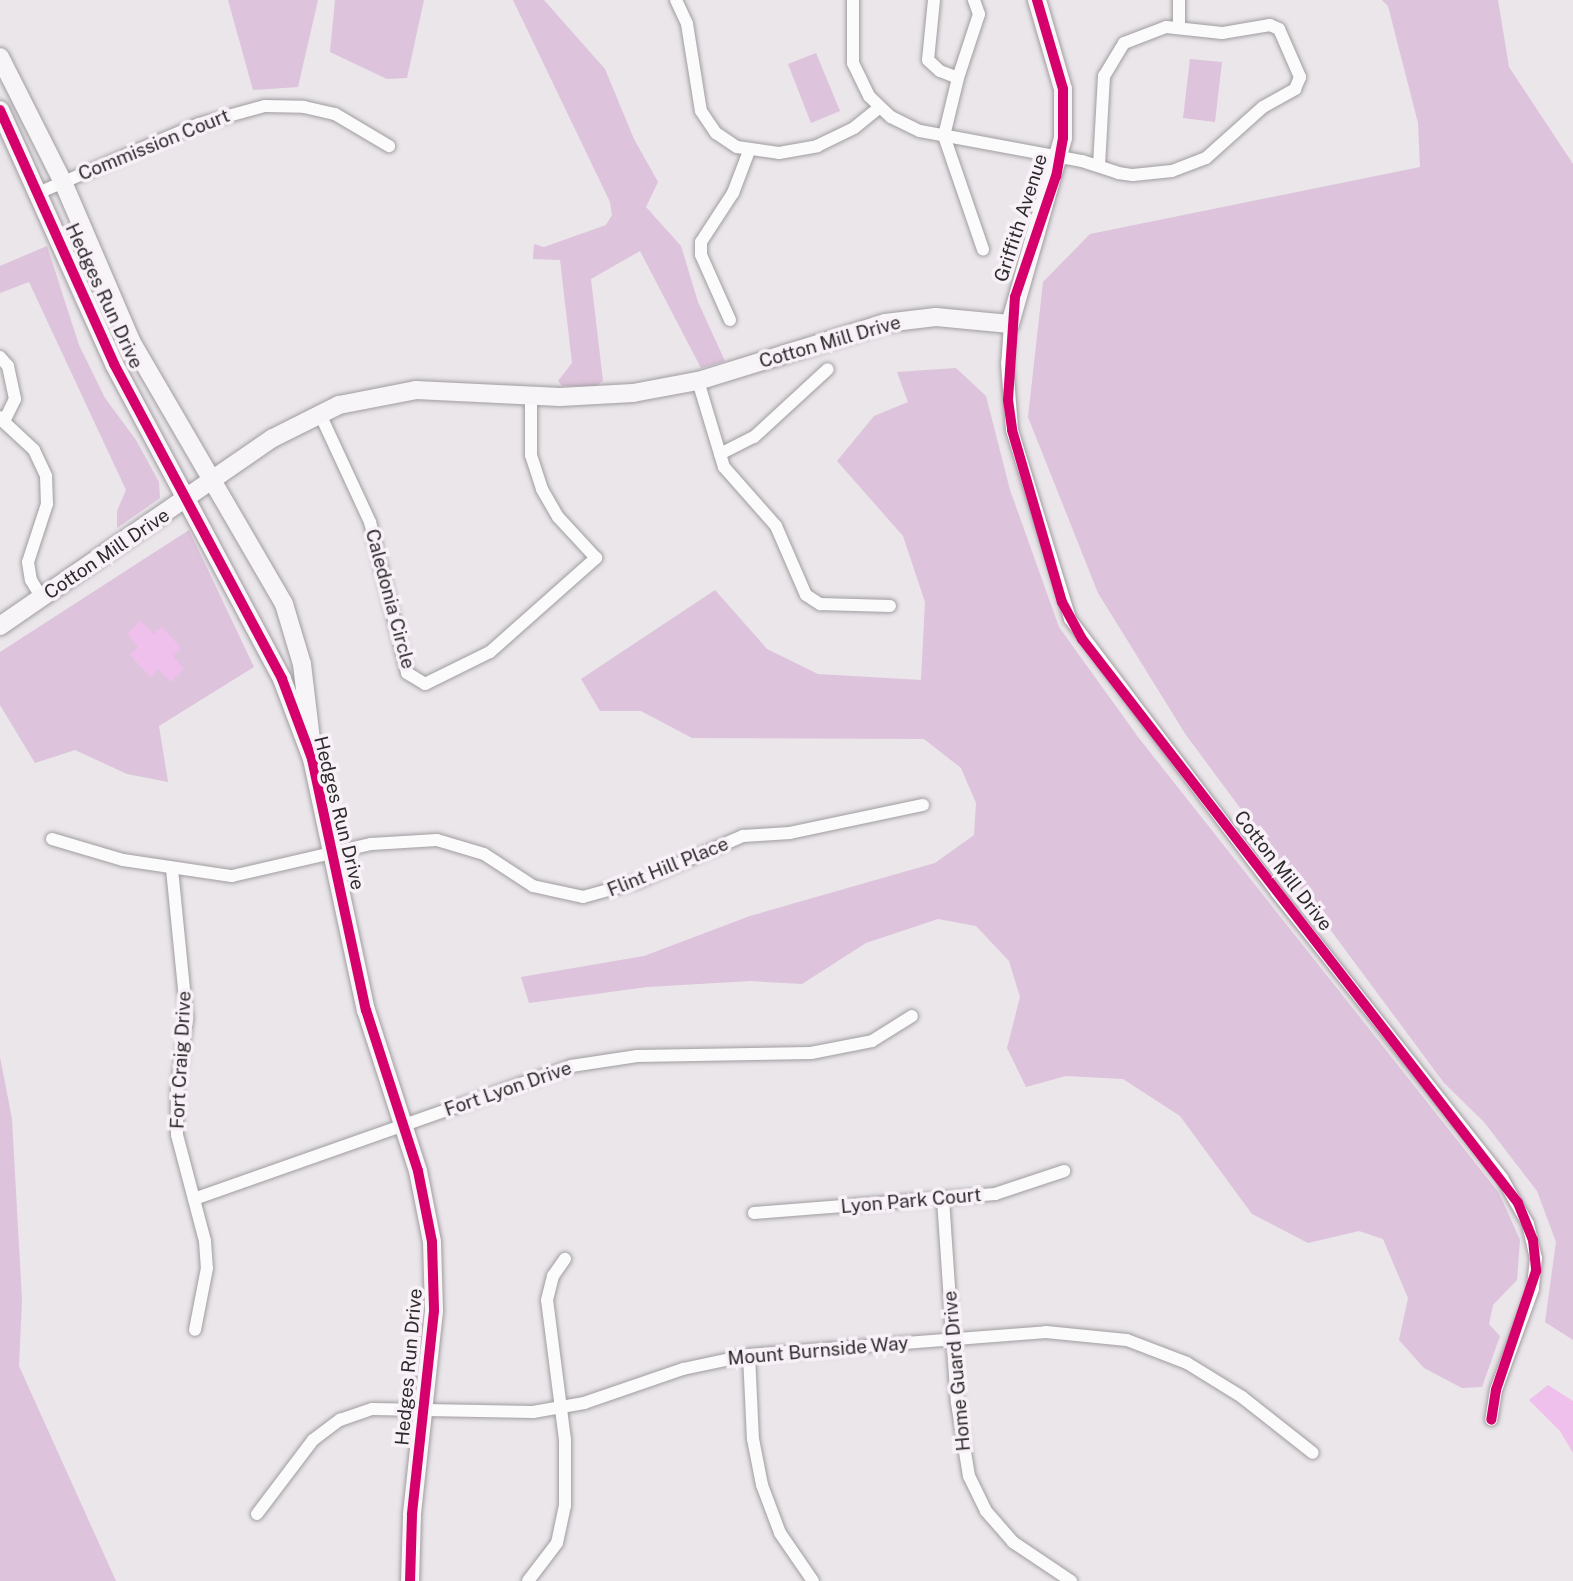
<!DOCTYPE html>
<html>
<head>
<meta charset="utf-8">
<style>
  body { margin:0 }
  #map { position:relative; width:1573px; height:1581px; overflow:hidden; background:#eae6ea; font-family:"Public Sans",sans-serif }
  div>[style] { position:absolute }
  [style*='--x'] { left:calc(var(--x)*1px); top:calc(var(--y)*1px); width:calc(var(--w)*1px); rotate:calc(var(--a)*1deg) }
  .green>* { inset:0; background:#ddc3db }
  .water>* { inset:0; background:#f0c0ec }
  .roads { filter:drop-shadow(0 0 2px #a09da0) drop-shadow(0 0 2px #a09da0) }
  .street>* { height:12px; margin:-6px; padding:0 6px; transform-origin:6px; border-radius:6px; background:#fcfbfc }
  .secondary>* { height:18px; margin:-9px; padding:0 9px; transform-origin:9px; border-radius:9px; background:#f8f5f8 }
  .cycleway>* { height:10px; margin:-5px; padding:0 5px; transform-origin:5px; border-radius:5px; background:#d6006c }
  span { translate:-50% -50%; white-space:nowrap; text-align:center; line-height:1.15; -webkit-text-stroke:7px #f9f1f8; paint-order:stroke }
  .street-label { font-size:19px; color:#2e2b2d }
</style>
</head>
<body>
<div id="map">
  <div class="green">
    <i style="clip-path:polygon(228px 0,318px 0,298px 87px,253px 90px)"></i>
    <i style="clip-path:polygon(335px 0,424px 0,407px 78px,387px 79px,330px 52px)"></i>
    <i style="clip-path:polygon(513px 0,544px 0,605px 69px,634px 139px,658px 182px,646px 207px,681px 246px,698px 302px,725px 361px,701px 368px,640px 251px,591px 279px,603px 381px,596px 386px,562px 386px,558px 381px,572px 363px,560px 260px,533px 259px,534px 244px,544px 247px,606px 225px,612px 215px,610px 202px)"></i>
    <i style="clip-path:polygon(1382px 0,1498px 0,1509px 67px,1573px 164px,1573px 1340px,1545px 1322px,1556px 1242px,1537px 1191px,1484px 1122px,1444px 1083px,1186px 735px,1098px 593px,1028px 417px,1043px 282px,1090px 234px,1420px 167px,1418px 123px,1388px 6px)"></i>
    <i style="clip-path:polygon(816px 53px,840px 111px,811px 123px,788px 64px)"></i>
    <i style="clip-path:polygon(1190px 59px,1222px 62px,1215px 122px,1183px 118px)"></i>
    <i style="clip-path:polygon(47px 246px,79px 345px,105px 398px,136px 440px,159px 482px,160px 498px,117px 528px,117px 511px,126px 490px,29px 282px,0 293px,0 266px)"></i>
    <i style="clip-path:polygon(956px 368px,986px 396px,1010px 490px,1059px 627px,1138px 737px,1499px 1193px,1520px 1240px,1517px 1280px,1493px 1305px,1489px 1324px,1500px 1336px,1482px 1387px,1462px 1388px,1424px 1368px,1399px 1340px,1408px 1298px,1383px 1239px,1359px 1231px,1308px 1243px,1252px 1214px,1180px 1116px,1123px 1079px,1066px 1076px,1026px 1087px,1007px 1048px,1020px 997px,1009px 961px,976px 926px,938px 919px,866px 943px,802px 984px,751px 981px,647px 987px,529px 1003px,521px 977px,644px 956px,750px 916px,935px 863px,974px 835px,976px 803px,961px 768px,924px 739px,692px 738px,641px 711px,600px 711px,581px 679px,715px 590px,767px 649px,818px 674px,921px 680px,925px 602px,903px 536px,837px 461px,874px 416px,908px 402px,897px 372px)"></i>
    <i style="clip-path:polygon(189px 530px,254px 667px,159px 726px,168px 782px,127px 774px,75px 750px,35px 763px,0 705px,0 652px)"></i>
    <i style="clip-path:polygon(0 1057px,12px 1119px,22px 1300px,19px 1366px,116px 1581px,0 1581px)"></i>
  </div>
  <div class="water">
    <i style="clip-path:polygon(141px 621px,153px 634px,162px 627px,181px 648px,173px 656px,184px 669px,171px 682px,158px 669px,150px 677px,130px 655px,138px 647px,127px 634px)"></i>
    <i style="clip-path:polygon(1548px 1385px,1573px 1401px,1573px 1453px,1560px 1431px,1529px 1400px)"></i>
  </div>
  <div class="roads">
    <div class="street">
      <i style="--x:676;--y:0;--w:26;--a:65"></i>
      <i style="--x:687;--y:24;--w:88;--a:80.9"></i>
      <i style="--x:701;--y:111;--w:27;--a:56"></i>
      <i style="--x:716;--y:133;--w:25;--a:34"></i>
      <i style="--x:737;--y:147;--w:42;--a:8.1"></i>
      <i style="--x:779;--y:153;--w:39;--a:-10"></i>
      <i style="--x:817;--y:146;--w:41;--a:-25.9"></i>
      <i style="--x:854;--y:128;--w:32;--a:-39"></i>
      <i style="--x:853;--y:0;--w:63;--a:90"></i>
      <i style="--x:853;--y:63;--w:37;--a:64"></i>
      <i style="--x:869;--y:96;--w:30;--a:44"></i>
      <i style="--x:891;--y:117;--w:32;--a:26"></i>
      <i style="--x:920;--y:131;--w:165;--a:10.5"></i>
      <i style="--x:1082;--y:161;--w:38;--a:18"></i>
      <i style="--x:1118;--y:173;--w:15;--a:8"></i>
      <i style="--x:1133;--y:175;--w:39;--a:-6"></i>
      <i style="--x:1172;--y:171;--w:36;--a:-21"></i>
      <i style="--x:1206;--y:158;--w:76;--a:-41.8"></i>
      <i style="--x:1263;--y:107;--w:37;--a:-29"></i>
      <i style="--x:1295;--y:89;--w:13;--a:-67"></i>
      <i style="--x:1300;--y:77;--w:52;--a:-113.6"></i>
      <i style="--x:1279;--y:29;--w:10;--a:-156"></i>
      <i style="--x:1270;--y:25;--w:49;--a:170.5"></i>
      <i style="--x:1222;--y:33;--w:56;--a:-173.9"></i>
      <i style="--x:1166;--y:27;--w:45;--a:159.1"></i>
      <i style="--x:1124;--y:43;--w:39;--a:121"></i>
      <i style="--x:1104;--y:76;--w:90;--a:93.2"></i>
      <i style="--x:934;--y:0;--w:60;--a:95.7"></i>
      <i style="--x:928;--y:60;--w:16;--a:43"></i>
      <i style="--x:940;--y:71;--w:19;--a:21"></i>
      <i style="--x:958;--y:78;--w:67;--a:-71.8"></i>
      <i style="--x:979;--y:14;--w:15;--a:-110"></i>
      <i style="--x:1179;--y:0;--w:26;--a:90"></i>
      <i style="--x:958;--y:78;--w:60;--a:103.6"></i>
      <i style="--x:944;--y:136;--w:120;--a:71"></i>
      <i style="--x:38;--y:193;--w:175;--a:-23.2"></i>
      <i style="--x:199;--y:124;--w:68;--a:-15.3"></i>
      <i style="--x:265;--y:106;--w:39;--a:1"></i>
      <i style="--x:304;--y:107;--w:32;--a:13"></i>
      <i style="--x:335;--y:114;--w:63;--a:30.7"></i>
      <i style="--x:730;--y:320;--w:71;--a:-114"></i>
      <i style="--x:701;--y:255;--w:13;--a:-90"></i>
      <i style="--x:701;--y:242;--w:59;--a:-56.9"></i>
      <i style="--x:733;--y:193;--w:45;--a:-69.1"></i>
      <i style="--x:1010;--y:324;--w:39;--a:94"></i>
      <i style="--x:1007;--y:363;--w:67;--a:85.7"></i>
      <i style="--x:1012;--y:430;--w:198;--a:72.9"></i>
      <i style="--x:1070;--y:619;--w:343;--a:52.9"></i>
      <i style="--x:1277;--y:893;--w:363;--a:51.7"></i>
      <i style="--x:1502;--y:1178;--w:53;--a:60.5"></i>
      <i style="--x:1528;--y:1224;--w:35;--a:77"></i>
      <i style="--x:1536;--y:1258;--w:31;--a:96"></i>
      <i style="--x:1533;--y:1289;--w:108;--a:110.1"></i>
      <i style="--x:1496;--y:1390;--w:30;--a:99"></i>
      <i style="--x:0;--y:357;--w:12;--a:48"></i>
      <i style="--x:8;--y:366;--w:34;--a:78"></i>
      <i style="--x:15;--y:399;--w:25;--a:116"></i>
      <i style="--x:4;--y:422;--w:6;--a:-129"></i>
      <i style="--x:698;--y:381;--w:90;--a:73.2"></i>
      <i style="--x:724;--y:467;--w:79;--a:48.6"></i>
      <i style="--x:776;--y:526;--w:75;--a:66.5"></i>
      <i style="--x:806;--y:595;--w:17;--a:33"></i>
      <i style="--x:820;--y:604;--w:70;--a:1.6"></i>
      <i style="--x:319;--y:412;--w:121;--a:65.1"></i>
      <i style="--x:370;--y:522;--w:155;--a:76.2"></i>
      <i style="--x:407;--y:673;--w:21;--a:31"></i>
      <i style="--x:425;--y:684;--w:72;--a:-26.2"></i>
      <i style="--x:490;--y:652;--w:142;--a:-41.6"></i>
      <i style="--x:596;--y:558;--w:56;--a:-132.8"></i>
      <i style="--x:558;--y:517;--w:32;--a:-120"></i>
      <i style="--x:542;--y:489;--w:36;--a:-108"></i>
      <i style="--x:531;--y:455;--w:59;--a:-90"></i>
      <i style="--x:4;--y:422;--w:41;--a:43"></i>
      <i style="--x:34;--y:450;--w:29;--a:65"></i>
      <i style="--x:46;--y:476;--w:28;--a:88"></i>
      <i style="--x:47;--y:504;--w:61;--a:108.1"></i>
      <i style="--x:28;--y:562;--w:18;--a:81"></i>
      <i style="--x:31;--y:580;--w:21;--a:59"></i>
      <i style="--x:720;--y:454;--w:38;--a:-27"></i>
      <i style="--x:754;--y:437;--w:100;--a:-42.6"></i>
      <i style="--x:52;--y:839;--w:74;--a:16.5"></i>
      <i style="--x:123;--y:860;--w:110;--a:8.4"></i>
      <i style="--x:232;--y:876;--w:143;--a:-13"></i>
      <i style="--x:371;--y:844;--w:66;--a:-3.5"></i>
      <i style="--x:437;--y:840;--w:49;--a:16.6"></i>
      <i style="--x:484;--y:854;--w:59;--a:33.1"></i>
      <i style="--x:533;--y:886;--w:51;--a:12.4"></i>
      <i style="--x:583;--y:897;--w:56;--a:-15.5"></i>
      <i style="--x:637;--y:882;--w:116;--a:-23.5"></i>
      <i style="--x:743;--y:836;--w:47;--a:-3.7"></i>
      <i style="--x:790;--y:833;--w:136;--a:-11.9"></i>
      <i style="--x:172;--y:869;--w:150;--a:84.3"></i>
      <i style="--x:187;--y:1018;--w:73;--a:97.9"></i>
      <i style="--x:177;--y:1090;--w:45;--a:90"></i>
      <i style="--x:177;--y:1135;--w:110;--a:75.2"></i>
      <i style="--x:205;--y:1241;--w:27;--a:86"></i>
      <i style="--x:207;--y:1268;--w:63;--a:101"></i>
      <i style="--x:194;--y:1199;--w:400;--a:-19.4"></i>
      <i style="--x:571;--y:1066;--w:67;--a:-8.6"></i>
      <i style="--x:637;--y:1056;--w:174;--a:-1"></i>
      <i style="--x:811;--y:1053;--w:62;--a:-11.1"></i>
      <i style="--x:872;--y:1041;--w:47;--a:-32"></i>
      <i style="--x:943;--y:1199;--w:204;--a:86.1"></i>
      <i style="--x:957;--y:1403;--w:74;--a:80.7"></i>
      <i style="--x:969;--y:1476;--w:39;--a:64"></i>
      <i style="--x:986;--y:1511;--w:41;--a:48.9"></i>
      <i style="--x:1013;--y:1542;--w:70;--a:33.9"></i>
      <i style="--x:754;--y:1213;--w:242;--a:-4.5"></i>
      <i style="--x:995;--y:1194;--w:73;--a:-18.4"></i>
      <i style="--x:749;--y:1355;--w:84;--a:87.3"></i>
      <i style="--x:753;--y:1439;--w:47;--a:78.9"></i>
      <i style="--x:762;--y:1485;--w:51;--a:69.4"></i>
      <i style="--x:780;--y:1533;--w:58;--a:55.5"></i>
      <i style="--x:257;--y:1514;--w:93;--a:-52.9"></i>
      <i style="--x:313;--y:1440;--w:34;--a:-37"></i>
      <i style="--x:340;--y:1420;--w:34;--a:-19"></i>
      <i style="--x:372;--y:1409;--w:161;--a:1.1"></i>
      <i style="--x:533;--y:1412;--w:52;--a:-10"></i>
      <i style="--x:584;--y:1403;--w:105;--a:-19"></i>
      <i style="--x:683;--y:1369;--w:67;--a:-12"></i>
      <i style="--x:749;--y:1355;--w:298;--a:-4.4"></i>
      <i style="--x:1046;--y:1332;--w:81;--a:5.6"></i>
      <i style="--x:1127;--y:1340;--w:64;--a:21"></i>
      <i style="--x:1187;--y:1363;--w:65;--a:31.7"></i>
      <i style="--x:1242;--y:1397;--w:90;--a:38.3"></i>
      <i style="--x:528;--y:1581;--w:48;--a:-52.7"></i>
      <i style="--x:557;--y:1543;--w:38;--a:-78"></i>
      <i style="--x:565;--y:1506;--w:66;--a:-90"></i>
      <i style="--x:565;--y:1440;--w:141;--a:-97.3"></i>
      <i style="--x:547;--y:1300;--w:25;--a:-76"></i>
      <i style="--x:553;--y:1276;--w:21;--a:-55"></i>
    </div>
    <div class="secondary">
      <i style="--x:0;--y:57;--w:140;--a:63.3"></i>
      <i style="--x:63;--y:182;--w:173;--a:66.8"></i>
      <i style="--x:131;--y:341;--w:304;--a:59.8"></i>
      <i style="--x:284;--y:604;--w:63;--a:73.3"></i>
      <i style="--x:302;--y:664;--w:76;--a:83.2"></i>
      <i style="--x:0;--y:110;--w:278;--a:65.8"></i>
      <i style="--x:114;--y:364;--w:357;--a:61.9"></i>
      <i style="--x:282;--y:679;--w:85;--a:69.4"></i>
      <i style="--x:312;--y:759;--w:257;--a:77.9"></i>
      <i style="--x:366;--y:1010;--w:169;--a:72.1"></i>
      <i style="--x:418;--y:1171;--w:72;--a:78.8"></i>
      <i style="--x:432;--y:1242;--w:69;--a:88.3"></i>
      <i style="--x:434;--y:1311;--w:205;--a:96.2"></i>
      <i style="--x:412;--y:1515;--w:66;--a:91.7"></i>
      <i style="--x:0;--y:626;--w:331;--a:-34.6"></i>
      <i style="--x:273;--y:438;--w:74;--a:-26.6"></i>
      <i style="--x:339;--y:405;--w:78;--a:-11"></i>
      <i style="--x:416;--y:390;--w:144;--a:2.8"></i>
      <i style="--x:560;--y:397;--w:73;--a:-3.1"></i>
      <i style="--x:633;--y:393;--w:66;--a:-10.5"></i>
      <i style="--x:698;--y:381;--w:196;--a:-17.2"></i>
      <i style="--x:885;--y:323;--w:51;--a:-6.7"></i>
      <i style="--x:936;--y:317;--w:74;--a:5.4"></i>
      <i style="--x:1010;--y:324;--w:193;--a:-74.1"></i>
      <i style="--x:1063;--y:138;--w:49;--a:-90"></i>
      <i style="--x:1063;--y:89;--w:93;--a:-106.3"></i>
    </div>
  </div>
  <div class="cycleway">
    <i style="--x:1037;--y:0;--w:93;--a:73.7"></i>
    <i style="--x:1063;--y:89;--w:49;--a:90"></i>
    <i style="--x:1063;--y:138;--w:39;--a:100"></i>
    <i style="--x:1056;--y:176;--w:128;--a:108.7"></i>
    <i style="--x:1015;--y:297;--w:103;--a:93.9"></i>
    <i style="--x:1008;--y:400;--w:30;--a:82"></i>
    <i style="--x:1012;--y:430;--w:179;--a:73.8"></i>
    <i style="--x:1062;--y:602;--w:42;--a:61.6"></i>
    <i style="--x:1082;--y:639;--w:713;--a:52.29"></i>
    <i style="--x:1518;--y:1203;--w:40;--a:68"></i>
    <i style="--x:1533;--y:1240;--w:31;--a:84"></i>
    <i style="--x:1536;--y:1271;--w:126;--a:108.6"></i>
    <i style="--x:1496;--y:1390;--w:30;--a:99"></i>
    <i style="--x:0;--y:110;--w:278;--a:65.8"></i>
    <i style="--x:114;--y:364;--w:357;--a:61.9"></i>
    <i style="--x:282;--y:679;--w:85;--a:69.4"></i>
    <i style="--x:312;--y:759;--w:257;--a:77.9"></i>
    <i style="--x:366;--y:1010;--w:169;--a:72.1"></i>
    <i style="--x:418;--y:1171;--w:72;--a:78.8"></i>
    <i style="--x:432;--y:1242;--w:69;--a:88.3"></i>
    <i style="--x:434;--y:1311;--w:205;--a:96.2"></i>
    <i style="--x:412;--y:1515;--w:66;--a:91.7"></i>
  </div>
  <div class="street-label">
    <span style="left:154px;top:145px;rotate:-22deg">Commission Court</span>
    <span style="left:1021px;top:218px;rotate:-72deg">Griffith Avenue</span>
    <span style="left:104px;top:296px;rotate:65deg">Hedges Run Drive</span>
    <span style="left:830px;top:342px;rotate:-16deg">Cotton Mill Drive</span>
    <span style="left:107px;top:554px;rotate:-34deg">Cotton Mill Drive</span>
    <span style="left:390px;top:599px;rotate:75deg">Caledonia Circle</span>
    <span style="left:339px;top:813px;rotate:76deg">Hedges Run Drive</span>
    <span style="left:668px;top:867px;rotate:-22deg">Flint Hill Place</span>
    <span style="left:1283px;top:871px;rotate:52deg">Cotton Mill Drive</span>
    <span style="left:181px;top:1060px;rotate:-87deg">Fort Craig Drive</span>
    <span style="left:508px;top:1089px;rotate:-19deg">Fort Lyon Drive</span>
    <span style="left:911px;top:1201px;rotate:-5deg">Lyon Park Court</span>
    <span style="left:818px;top:1351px;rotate:-5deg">Mount Burnside Way</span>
    <span style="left:409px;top:1367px;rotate:-85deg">Hedges Run Drive</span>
    <span style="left:957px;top:1371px;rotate:-95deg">Home Guard Drive</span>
  </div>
</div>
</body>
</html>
